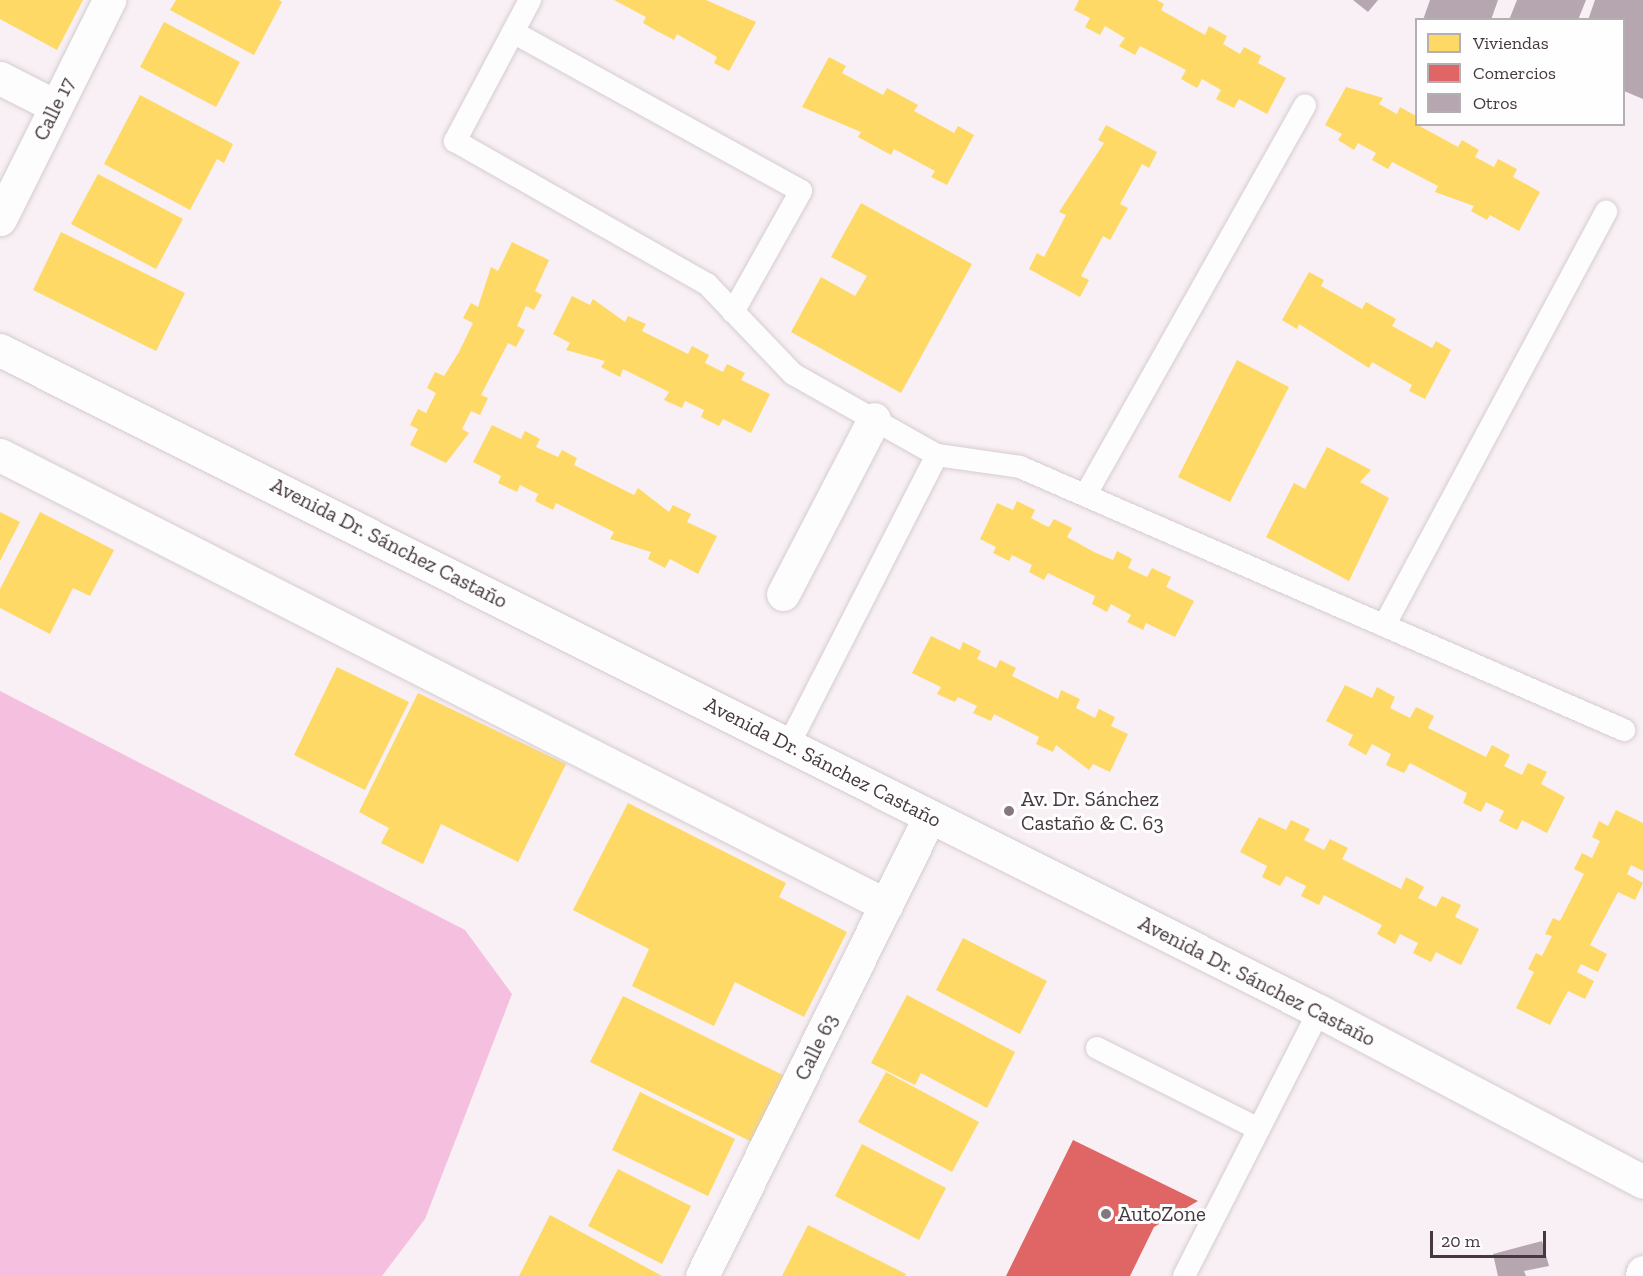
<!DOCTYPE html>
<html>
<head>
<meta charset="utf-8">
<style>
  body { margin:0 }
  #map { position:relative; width:1643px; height:1276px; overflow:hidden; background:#f8f0f4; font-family:"Zilla Slab",serif }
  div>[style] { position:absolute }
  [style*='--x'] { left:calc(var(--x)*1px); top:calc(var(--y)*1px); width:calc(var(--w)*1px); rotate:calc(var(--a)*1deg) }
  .water>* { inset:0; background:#f5c0df }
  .homes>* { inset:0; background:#ffd966 }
  .shops>* { inset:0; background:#e06666 }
  .building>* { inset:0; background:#b6a6af }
  .roads { filter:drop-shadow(0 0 2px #d6ccd1) drop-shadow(0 0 2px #d6ccd1) }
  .service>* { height:22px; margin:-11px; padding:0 11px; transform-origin:11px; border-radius:11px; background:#fefdfd }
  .minor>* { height:33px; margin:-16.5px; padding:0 16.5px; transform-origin:16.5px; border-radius:16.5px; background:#fefdfd }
  .tertiary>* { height:33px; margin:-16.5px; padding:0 16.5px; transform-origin:16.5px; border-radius:16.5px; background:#fefdfd }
  .dots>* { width:16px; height:16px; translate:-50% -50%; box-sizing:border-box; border:3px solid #fefefe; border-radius:50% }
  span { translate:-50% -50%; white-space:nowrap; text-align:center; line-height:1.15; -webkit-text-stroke:6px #fefefe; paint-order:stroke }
  .street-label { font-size:21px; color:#45383f }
  .poi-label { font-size:21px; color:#45383f }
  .left { translate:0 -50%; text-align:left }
  .legend { position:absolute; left:1415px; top:18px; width:210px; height:108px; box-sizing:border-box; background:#fefefe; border:2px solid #b4afb2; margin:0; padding:8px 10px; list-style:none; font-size:18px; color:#45383f }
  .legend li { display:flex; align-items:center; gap:12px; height:30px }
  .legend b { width:30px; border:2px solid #b4afb2 }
  .scale { position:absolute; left:1430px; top:1231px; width:116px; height:27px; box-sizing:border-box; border:3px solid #45383f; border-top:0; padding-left:8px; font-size:18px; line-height:21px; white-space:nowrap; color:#45383f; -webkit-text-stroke:4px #fefefe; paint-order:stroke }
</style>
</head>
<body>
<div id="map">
  <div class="water">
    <i style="clip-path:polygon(0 691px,465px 930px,512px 994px,425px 1219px,382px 1276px,0 1276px)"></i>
  </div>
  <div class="homes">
    <i style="clip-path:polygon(0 0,83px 0,57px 50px,0 19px)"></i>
    <i style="clip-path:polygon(176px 0,279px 0,282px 2px,254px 55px,170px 10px)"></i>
    <i style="clip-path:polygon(614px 0,706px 0,756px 22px,729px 71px,714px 63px,717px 57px,677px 34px,674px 40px,655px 30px,643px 23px,646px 17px)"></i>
    <i style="clip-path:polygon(1079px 0,1157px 0,1164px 4px,1161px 10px,1205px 35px,1209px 26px,1227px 36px,1223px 44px,1240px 54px,1244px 47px,1261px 56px,1258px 63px,1286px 78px,1267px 114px,1239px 99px,1234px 108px,1216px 99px,1221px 90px,1202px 79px,1197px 88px,1181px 79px,1186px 70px,1140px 46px,1135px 55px,1119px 46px,1125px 38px,1105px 26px,1100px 35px,1085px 27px,1090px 18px,1074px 10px)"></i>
    <i style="clip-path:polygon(164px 22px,240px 62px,216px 107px,140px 67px)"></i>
    <i style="clip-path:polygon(829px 57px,846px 66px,842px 73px,883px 95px,887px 88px,918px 105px,914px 111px,954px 133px,958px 126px,974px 135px,947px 185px,931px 177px,935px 171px,894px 149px,891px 155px,858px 137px,861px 132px,802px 107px)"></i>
    <i style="clip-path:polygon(1346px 87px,1383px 98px,1379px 104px,1397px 114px,1400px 107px,1416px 116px,1416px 124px,1458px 147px,1462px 140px,1479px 150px,1475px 157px,1494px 167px,1498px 159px,1517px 169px,1513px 177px,1540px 192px,1519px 231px,1490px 215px,1487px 220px,1471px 211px,1474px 206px,1435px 192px,1438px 186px,1392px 162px,1388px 169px,1372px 160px,1376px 153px,1358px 143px,1354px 150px,1338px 140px,1342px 134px,1325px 125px)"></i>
    <i style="clip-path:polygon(140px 95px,233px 144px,224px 163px,217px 159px,190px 210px,104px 164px)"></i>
    <i style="clip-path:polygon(1106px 125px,1157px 152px,1149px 168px,1142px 164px,1120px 204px,1128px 208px,1110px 240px,1103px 236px,1081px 276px,1089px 280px,1080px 297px,1029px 269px,1037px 253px,1044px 257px,1066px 215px,1059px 212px,1104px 143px,1098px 140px)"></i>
    <i style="clip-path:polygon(98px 174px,183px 219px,156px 269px,71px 224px)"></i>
    <i style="clip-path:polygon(861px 203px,972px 264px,901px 393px,791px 332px,821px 277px,855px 296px,867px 276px,831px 257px)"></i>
    <i style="clip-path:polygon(61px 232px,185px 293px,156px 351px,33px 290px)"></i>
    <i style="clip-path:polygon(512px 242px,549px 260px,535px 291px,542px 295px,534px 310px,526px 306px,517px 326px,525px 330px,516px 347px,508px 343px,481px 395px,488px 398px,480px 415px,471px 411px,462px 429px,469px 433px,446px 463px,410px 445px,418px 429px,410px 425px,418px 409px,426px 413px,436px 393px,427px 388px,435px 372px,444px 376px,459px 352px,473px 323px,463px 318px,471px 303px,478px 307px,491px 267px,498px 271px)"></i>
    <i style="clip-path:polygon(1309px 272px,1324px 280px,1321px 286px,1362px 309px,1366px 302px,1396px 319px,1392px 326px,1432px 348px,1436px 341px,1451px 350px,1425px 399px,1409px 391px,1412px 385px,1372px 362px,1369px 368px,1299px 324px,1297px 329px,1282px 320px)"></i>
    <i style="clip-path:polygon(572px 296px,590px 305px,593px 299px,625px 322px,628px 316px,646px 324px,642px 331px,688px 354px,692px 346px,709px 355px,705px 363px,723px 372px,727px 364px,745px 373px,741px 380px,770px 394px,751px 433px,723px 419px,719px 426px,701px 417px,704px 410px,685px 401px,682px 408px,664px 400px,669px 392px,623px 369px,620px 377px,601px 367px,605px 361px,566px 350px,570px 343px,553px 334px)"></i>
    <i style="clip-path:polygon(1237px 360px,1289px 387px,1230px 502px,1178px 477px)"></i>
    <i style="clip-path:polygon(492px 425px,521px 439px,525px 431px,540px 439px,536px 447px,558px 457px,562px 450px,577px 458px,574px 465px,634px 495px,638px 488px,669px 512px,673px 505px,691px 514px,687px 522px,717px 536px,698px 574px,670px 559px,665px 568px,648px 559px,651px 552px,610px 539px,614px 532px,556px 503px,553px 510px,535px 501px,538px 494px,520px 485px,517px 492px,498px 483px,501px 476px,473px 462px)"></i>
    <i style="clip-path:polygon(1327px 447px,1371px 470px,1360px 482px,1389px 498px,1349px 581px,1266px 537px,1294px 483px,1305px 489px)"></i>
    <i style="clip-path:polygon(1017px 501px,1035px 510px,1031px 518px,1044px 525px,1049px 527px,1054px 519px,1072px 528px,1067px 537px,1094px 552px,1113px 560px,1117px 551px,1132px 559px,1128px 568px,1147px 577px,1152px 568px,1171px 577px,1166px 587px,1194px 601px,1175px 637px,1146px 623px,1143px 630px,1127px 622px,1131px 615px,1111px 604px,1107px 612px,1092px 604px,1095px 596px,1048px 573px,1044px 580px,1029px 572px,1032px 565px,1012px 555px,1009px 561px,993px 553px,996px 547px,980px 539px,997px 503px,1013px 510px)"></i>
    <i style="clip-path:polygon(0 512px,20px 522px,0 561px)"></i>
    <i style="clip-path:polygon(40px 512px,114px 550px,90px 596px,73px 588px,50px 634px,0 608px,0 589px)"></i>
    <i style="clip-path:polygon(931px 636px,960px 650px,963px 642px,981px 651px,977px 659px,996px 668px,1000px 660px,1016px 668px,1012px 676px,1058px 699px,1061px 690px,1080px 699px,1076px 708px,1095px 718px,1099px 709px,1115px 717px,1111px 726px,1128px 734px,1110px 772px,1093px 764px,1089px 770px,1056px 745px,1053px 752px,1036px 744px,1039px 737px,994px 714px,991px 721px,973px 713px,977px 706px,958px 697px,955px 702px,937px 694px,941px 687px,912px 673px)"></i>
    <i style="clip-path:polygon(337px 667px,409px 702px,365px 790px,294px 755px)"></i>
    <i style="clip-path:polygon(1345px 685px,1372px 698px,1377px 687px,1395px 697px,1390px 708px,1410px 718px,1416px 707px,1434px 716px,1428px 728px,1486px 757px,1492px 745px,1510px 755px,1504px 766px,1522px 775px,1528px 763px,1547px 772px,1541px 784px,1565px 797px,1547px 833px,1522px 820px,1517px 830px,1499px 821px,1504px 811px,1486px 802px,1481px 812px,1463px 803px,1467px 793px,1410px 763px,1404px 773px,1386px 765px,1391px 754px,1372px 744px,1366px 755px,1348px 745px,1353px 735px,1326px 721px)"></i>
    <i style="clip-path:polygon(418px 693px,566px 764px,518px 862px,441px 824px,423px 864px,381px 843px,389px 828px,359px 812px)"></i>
    <i style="clip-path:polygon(628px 803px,786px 883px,779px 897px,847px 932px,804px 1017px,735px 982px,714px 1026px,632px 986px,649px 949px,573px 910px)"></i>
    <i style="clip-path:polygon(1616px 810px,1643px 823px,1643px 871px,1631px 865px,1627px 874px,1643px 883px,1635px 900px,1618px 892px,1590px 945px,1607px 954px,1598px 972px,1581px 964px,1577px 972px,1594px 981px,1585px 999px,1568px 991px,1550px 1025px,1516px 1008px,1534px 972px,1528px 969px,1536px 953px,1542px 956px,1552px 936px,1545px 934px,1553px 918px,1560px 921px,1584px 874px,1574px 869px,1582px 853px,1592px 858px,1600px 841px,1592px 837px,1599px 821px,1608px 826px)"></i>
    <i style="clip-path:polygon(1259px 817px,1286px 830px,1291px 820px,1310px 829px,1304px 840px,1324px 850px,1330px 839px,1348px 848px,1342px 859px,1401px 889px,1406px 877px,1424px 887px,1418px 898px,1436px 907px,1442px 896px,1461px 905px,1455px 917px,1479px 929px,1461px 965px,1436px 952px,1431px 962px,1413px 953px,1418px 943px,1400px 934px,1395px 944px,1377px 934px,1382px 925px,1324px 895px,1319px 905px,1301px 896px,1306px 886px,1286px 876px,1280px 886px,1262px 877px,1267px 866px,1240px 852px)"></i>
    <i style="clip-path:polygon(963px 938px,1047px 981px,1020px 1034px,936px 990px)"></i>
    <i style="clip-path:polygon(907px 995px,1015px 1052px,987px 1108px,921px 1073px,915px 1085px,871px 1063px)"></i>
    <i style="clip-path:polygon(623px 996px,785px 1076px,752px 1142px,590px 1062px)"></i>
    <i style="clip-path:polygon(886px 1072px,979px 1122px,952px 1172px,858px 1122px)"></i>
    <i style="clip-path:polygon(640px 1092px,735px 1139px,708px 1196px,612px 1150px)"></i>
    <i style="clip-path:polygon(862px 1144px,946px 1188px,919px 1240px,835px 1196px)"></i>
    <i style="clip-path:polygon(618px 1169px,691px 1206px,662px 1264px,588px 1226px)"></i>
    <i style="clip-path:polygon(550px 1215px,662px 1276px,519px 1276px)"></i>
    <i style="clip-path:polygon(808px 1225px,906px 1274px,905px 1276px,782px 1276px)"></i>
  </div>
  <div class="shops">
    <i style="clip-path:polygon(1073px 1140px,1198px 1201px,1154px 1227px,1130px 1276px,1006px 1276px)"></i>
  </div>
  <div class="building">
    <i style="clip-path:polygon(1353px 0,1378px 0,1368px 12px)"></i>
    <i style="clip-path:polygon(1430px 0,1498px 0,1491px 20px,1423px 20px)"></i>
    <i style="clip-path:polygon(1517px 0,1586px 0,1578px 20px,1509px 20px)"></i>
    <i style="clip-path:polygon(1595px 0,1643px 0,1643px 99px,1624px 91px,1624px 20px,1588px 20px)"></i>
    <i style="clip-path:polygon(1542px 1241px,1549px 1266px,1524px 1271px,1526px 1276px,1498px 1276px,1493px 1254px)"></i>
  </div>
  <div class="roads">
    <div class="service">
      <i style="--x:530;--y:0;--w:160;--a:118"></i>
      <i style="--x:455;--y:141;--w:290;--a:29.6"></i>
      <i style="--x:707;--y:284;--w:124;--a:46.3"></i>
      <i style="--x:793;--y:374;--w:165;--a:29.4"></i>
      <i style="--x:937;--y:455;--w:84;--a:8.2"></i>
      <i style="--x:1020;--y:467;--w:659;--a:23.53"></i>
      <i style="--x:513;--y:32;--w:329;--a:28.9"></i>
      <i style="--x:801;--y:191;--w:139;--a:119.3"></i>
      <i style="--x:1086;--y:494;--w:446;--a:-60.6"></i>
      <i style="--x:1385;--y:624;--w:468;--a:-61.8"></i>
      <i style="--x:788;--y:746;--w:327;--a:-62.9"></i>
      <i style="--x:1097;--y:1048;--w:181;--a:26.6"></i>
      <i style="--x:1184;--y:1276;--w:297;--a:-63"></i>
    </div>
    <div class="minor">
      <i style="--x:0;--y:78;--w:62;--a:27"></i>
      <i style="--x:0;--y:219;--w:245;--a:-63.5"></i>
      <i style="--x:0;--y:455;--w:994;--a:26.93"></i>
      <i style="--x:783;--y:594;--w:197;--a:-62.5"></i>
      <i style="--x:702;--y:1276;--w:511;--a:-63.64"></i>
    </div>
    <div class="tertiary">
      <i style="--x:0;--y:350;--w:1475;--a:26.62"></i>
      <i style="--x:1319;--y:1011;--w:366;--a:27.8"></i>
      <i style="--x:1642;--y:1276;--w:4;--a:-76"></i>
    </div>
  </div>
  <div class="dots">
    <i style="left:1009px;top:811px;background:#84787e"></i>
    <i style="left:1106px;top:1214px;background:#84787e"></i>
  </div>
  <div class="street-label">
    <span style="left:54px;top:109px;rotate:-64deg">Calle 17</span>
    <span style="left:389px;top:543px;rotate:27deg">Avenida Dr. Sánchez Castaño</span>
    <span style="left:823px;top:762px;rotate:27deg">Avenida Dr. Sánchez Castaño</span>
    <span style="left:1257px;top:981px;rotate:27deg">Avenida Dr. Sánchez Castaño</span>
    <span style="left:816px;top:1047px;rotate:-64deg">Calle 63</span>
  </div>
  <div class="poi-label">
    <span class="left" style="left:1021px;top:811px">Av. Dr. Sánchez<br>Castaño &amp; C. 63</span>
    <span class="left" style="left:1118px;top:1214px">AutoZone</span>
  </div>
  <ul class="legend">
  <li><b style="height:16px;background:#ffd966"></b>Viviendas</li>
  <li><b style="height:16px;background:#e06666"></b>Comercios</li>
  <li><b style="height:16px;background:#b6a6af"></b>Otros</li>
  </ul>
  <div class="scale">20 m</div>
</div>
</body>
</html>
